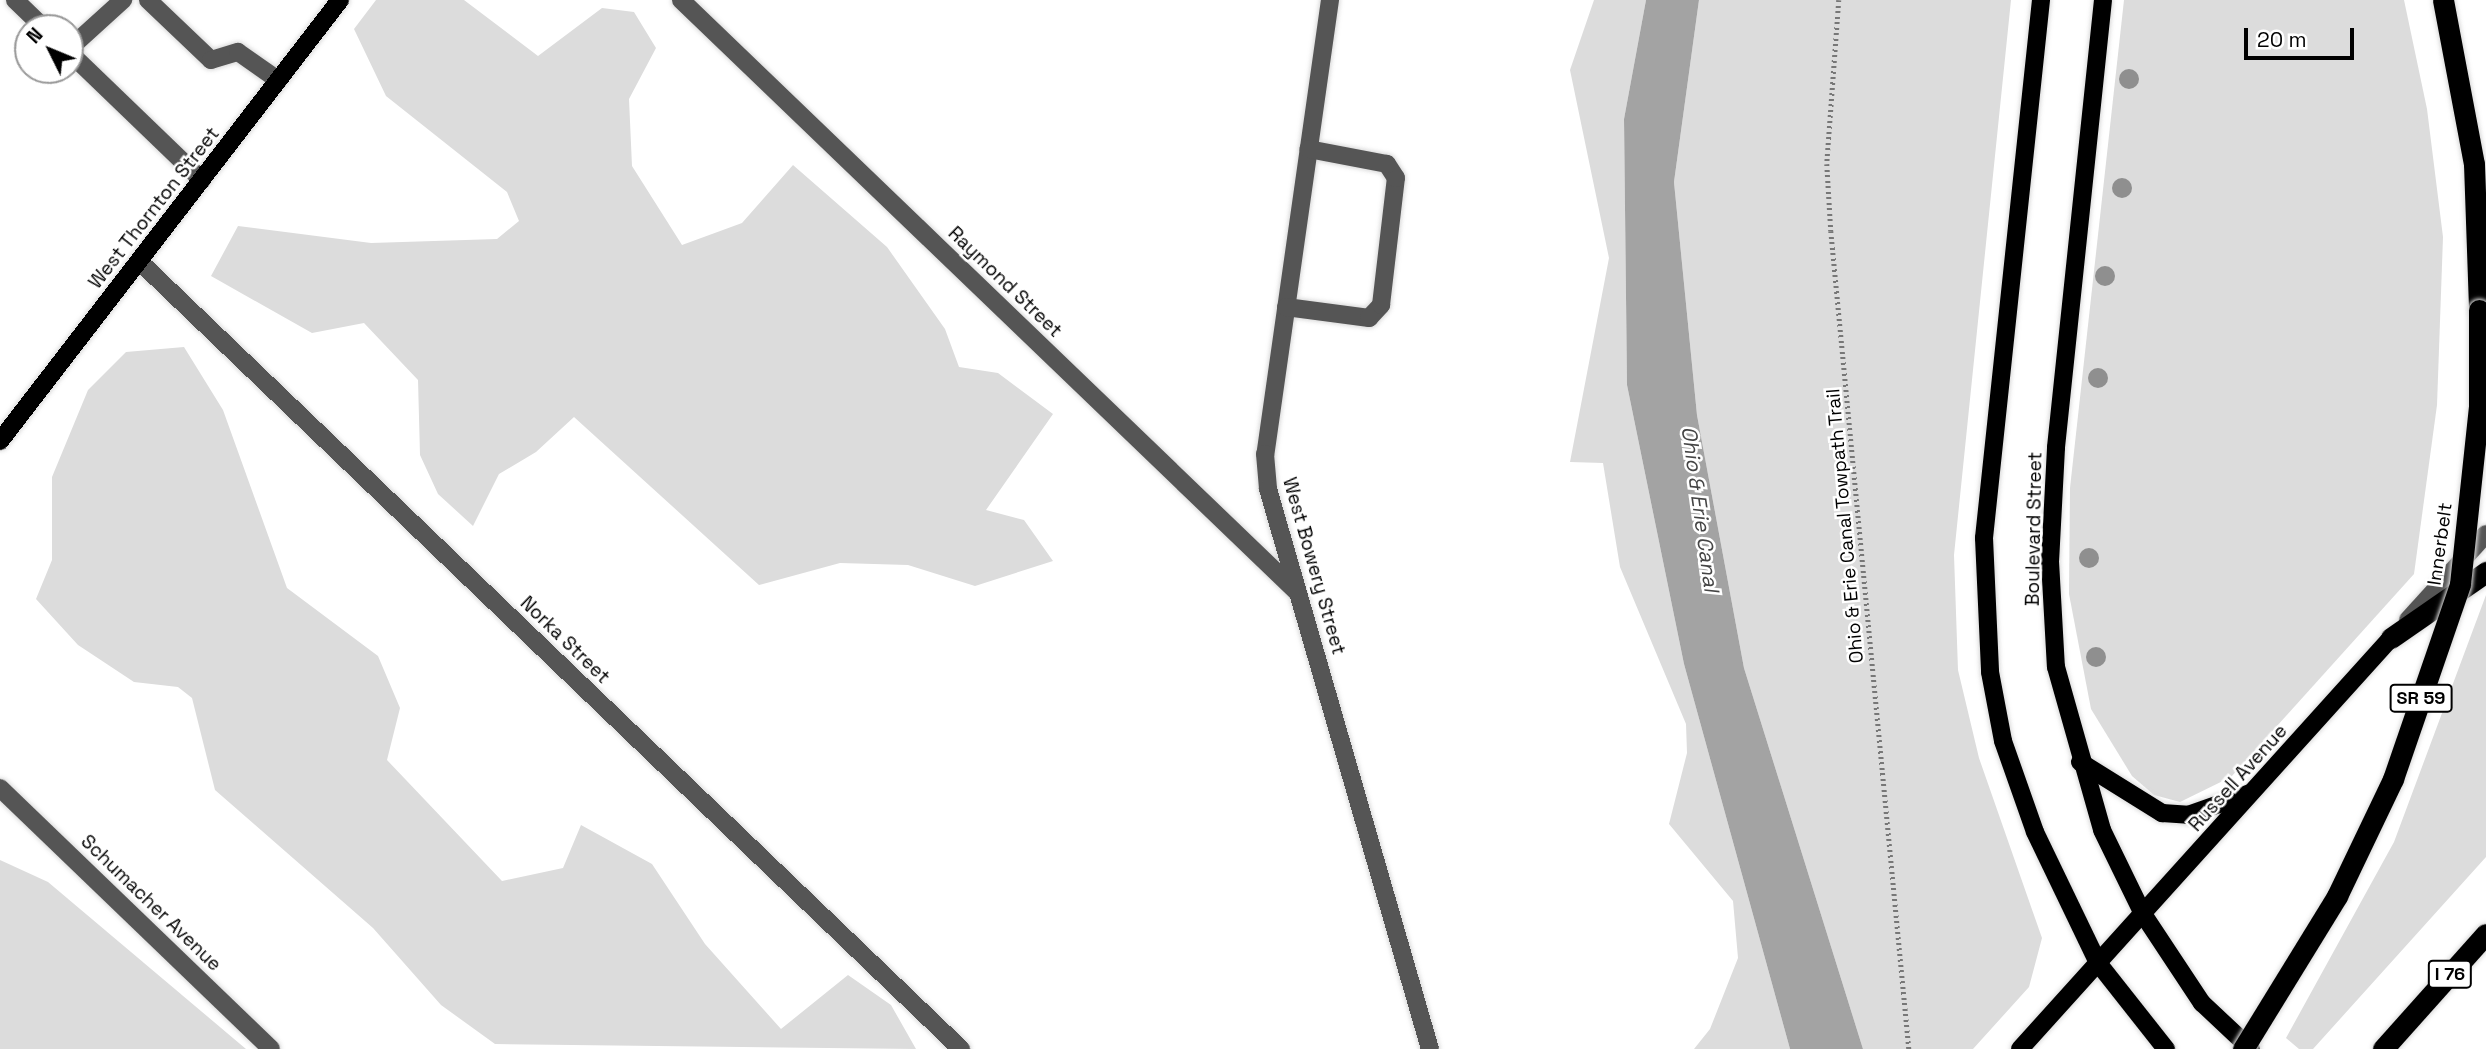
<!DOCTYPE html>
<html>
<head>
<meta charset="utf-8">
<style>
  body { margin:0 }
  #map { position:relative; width:2486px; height:1049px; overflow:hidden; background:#fff; font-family:"Space Grotesk",sans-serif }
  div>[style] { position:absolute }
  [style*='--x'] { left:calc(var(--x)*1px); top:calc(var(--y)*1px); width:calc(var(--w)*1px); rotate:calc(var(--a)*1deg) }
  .green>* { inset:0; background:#dcdcdc }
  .water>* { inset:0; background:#a3a3a3 }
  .path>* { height:4.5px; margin-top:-2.25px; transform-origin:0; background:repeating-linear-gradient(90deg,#777 0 2px,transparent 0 5.5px) }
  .roads { filter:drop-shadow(0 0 2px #dbdbdb) drop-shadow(0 0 2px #dbdbdb) }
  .minor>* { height:18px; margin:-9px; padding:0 9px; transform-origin:9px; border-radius:9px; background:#555 }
  .major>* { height:18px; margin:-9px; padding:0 9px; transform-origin:9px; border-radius:9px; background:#000 }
  .highway>* { height:21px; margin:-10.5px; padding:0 10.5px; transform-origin:10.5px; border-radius:10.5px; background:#000 }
  .bridges { filter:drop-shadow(0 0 2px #dbdbdb) drop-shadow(0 0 2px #dbdbdb) }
  .highway-bridge>* { height:21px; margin:-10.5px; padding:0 10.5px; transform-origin:10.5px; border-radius:10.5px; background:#000 }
  .trees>* { width:20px; height:20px; margin:-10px; border-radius:50%; background:#8f8f8f }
  span { translate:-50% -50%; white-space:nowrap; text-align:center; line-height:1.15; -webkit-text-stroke:5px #fff; paint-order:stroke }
  .shield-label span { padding:2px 5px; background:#fff; border:2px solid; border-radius:5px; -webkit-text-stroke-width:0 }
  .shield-label { font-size:18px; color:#000; font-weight:700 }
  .street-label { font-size:19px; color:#000 }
  .water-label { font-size:21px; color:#444; font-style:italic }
  .north { position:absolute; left:14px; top:14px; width:70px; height:70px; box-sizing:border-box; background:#fff; border:2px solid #999; border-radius:50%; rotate:313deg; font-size:19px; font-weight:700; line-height:28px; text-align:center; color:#000 }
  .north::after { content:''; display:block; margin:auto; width:24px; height:32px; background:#000; clip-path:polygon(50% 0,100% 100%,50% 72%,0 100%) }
  .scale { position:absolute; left:2244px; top:28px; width:110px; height:32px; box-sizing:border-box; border:4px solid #000; border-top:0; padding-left:9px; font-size:21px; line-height:24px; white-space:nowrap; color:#000; -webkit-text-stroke:5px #fff; paint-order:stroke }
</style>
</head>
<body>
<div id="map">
  <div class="green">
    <i style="clip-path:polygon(376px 0,464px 0,538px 56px,602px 8px,634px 12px,656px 48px,629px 99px,632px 166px,682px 245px,742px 223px,793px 165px,887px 247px,945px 329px,959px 367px,998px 373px,1053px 414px,986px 510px,1024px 520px,1053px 561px,975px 586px,908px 565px,840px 563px,759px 585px,574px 417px,536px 452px,499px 474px,473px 526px,438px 494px,420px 455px,418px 380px,364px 323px,312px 333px,211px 276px,238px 226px,371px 243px,497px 239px,519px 221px,507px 192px,386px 96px,354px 29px)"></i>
    <i style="clip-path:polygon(1594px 0,1646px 0,1624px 119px,1627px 385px,1684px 664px,1790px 1049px,1694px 1049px,1710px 1029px,1738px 958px,1733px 901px,1669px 824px,1687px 753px,1686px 724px,1620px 567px,1603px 463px,1570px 462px,1609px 258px,1570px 70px)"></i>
    <i style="clip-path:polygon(1699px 0,2011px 0,1954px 555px,1958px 670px,1979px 758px,2042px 938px,2029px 987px,1973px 1049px,1863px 1049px,1744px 668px,1697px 415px,1674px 182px)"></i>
    <i style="clip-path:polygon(2124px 0,2404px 0,2427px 109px,2443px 237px,2437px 405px,2414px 574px,2231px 777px,2180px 802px,2154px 795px,2132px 776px,2091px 709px,2069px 594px,2070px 488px)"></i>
    <i style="clip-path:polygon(184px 347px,223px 410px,287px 588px,378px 656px,400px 708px,387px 760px,502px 881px,563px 868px,581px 825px,652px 864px,705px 944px,781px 1029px,848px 975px,891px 1005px,916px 1049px,495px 1044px,441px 1005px,373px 928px,215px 790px,192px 698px,178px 687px,134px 682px,78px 645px,36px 599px,52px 560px,52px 477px,88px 390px,126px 352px)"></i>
    <i style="clip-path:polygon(2486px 595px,2486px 857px,2313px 1049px,2299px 1049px,2286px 1038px,2394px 842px)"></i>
    <i style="clip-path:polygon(0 860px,48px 882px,246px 1049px,0 1049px)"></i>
  </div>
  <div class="water">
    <i style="clip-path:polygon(1646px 0,1699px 0,1674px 182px,1697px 415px,1744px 668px,1863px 1049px,1790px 1049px,1684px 664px,1627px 385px,1624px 119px)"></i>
  </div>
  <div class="path">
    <i style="--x:1839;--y:0;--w:164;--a:94.2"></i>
    <i style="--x:1827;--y:164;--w:67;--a:86.6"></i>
    <i style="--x:1831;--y:231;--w:822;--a:84.55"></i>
  </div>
  <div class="roads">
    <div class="minor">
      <i style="--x:15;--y:0;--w:40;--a:44"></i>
      <i style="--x:148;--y:0;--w:87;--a:43.6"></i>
      <i style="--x:211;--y:60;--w:28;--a:-17"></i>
      <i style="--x:238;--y:52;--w:49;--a:35"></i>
      <i style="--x:681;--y:0;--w:854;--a:43.86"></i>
      <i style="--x:1330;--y:0;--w:459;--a:98.1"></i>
      <i style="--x:1265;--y:454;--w:35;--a:85"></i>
      <i style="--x:1268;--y:489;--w:583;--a:73.87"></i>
      <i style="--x:70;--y:48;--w:72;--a:-42.2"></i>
      <i style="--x:70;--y:53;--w:183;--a:43.9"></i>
      <i style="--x:139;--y:261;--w:1139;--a:43.79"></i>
      <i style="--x:1286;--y:307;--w:84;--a:7.5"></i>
      <i style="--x:1369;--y:318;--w:18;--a:-47"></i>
      <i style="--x:1381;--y:305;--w:128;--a:-83.3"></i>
      <i style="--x:1396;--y:178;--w:17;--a:-123"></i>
      <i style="--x:1387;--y:164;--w:80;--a:-169.2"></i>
      <i style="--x:2408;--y:620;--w:116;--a:-47.8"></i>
      <i style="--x:0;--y:788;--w:376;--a:43.9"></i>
    </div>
    <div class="major">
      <i style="--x:2041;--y:0;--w:541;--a:96.05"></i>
      <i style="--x:1984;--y:538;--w:134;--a:87.4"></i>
      <i style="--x:1990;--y:672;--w:70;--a:79.3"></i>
      <i style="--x:2003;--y:741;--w:96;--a:70.6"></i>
      <i style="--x:2035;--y:832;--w:145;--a:64.3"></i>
      <i style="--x:2098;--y:963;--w:110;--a:51.7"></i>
      <i style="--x:2103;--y:0;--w:450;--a:96"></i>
      <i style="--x:2056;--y:448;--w:113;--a:93"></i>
      <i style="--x:2050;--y:561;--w:106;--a:86.8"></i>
      <i style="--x:2056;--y:667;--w:169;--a:74.2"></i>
      <i style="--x:2102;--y:830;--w:93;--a:64"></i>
      <i style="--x:2143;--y:914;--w:107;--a:56.5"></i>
      <i style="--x:2202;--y:1003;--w:67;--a:43.2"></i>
      <i style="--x:0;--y:441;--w:557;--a:-52.37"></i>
      <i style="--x:2080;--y:762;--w:97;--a:31.9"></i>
      <i style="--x:2162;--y:813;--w:26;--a:4"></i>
      <i style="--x:2188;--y:815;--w:66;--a:-19.5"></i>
      <i style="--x:2020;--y:1049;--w:554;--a:-47.93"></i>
    </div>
    <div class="highway">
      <i style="--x:2443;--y:0;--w:167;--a:79.3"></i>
      <i style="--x:2474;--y:164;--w:146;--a:88"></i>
      <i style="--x:2391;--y:638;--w:116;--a:-34.8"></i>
      <i style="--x:2383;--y:1049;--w:154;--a:-48.2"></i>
    </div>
  </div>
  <div class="bridges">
    <div class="highway-bridge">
      <i style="--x:2243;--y:1049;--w:180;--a:-58.4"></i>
      <i style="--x:2337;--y:896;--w:130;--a:-64.4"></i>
      <i style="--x:2393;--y:779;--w:206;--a:-71"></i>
      <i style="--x:2460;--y:584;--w:178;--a:-83.9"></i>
      <i style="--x:2479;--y:407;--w:97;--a:-90"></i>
    </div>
  </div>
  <div class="trees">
    <i style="left:2129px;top:79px"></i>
    <i style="left:2122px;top:188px"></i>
    <i style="left:2105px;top:276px"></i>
    <i style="left:2098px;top:378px"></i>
    <i style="left:2089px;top:558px"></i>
    <i style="left:2096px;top:657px"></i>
  </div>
  <div class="shield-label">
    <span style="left:2421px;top:698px">SR 59</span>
    <span style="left:2450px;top:974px">I 76</span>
  </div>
  <div class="street-label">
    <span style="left:154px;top:208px;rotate:-52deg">West Thornton Street</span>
    <span style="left:1005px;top:282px;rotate:44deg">Raymond Street</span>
    <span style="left:1845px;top:526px;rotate:-95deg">Ohio &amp; Erie Canal Towpath Trail</span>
    <span style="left:2034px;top:529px;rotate:-89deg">Boulevard Street</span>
    <span style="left:2440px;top:544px;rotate:-82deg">Innerbelt</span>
    <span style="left:1314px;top:566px;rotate:74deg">West Bowery Street</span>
    <span style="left:565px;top:640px;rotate:44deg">Norka Street</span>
    <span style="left:2238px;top:778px;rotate:-48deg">Russell Avenue</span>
    <span style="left:151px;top:903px;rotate:44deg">Schumacher Avenue</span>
  </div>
  <div class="water-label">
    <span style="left:1700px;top:509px;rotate:82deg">Ohio &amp; Erie Canal</span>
  </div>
  <div class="north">N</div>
  <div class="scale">20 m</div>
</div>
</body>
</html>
